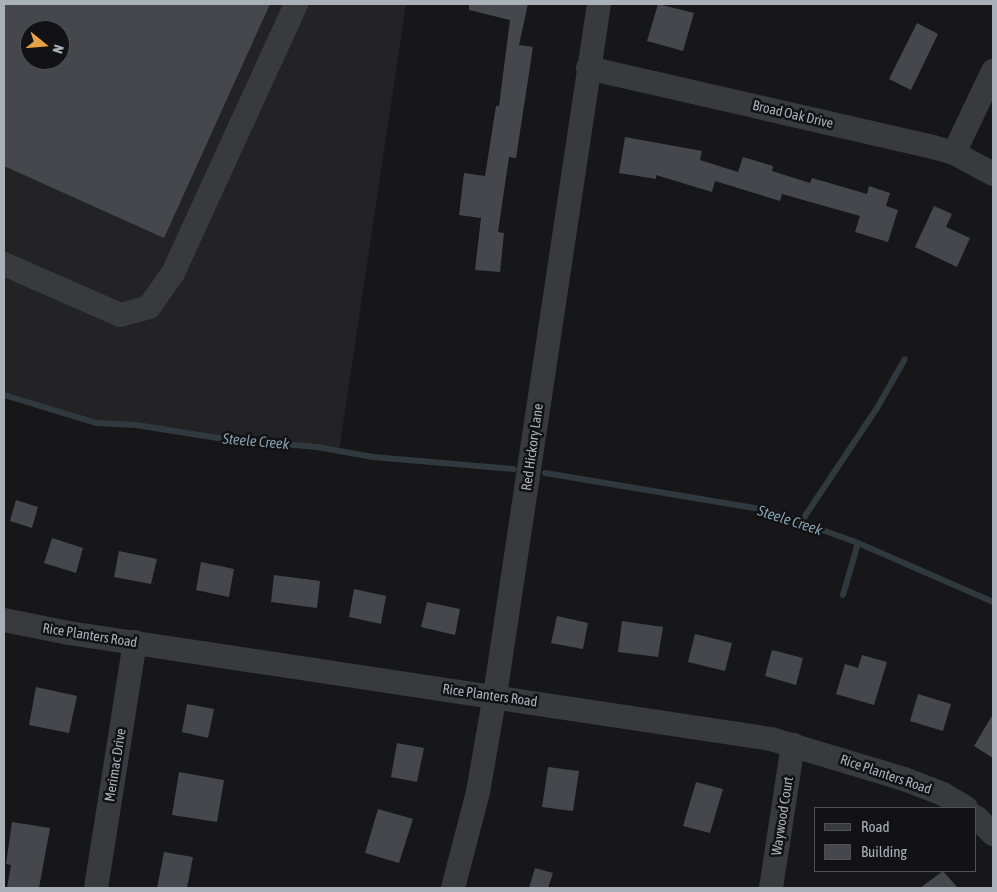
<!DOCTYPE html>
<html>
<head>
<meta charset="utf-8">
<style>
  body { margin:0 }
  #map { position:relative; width:997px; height:892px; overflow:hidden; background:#171719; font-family:"Asap Condensed",sans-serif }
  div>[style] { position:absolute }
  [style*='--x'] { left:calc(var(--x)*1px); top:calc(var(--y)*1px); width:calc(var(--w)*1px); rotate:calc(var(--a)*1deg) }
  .built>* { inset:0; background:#232326 }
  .stream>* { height:6px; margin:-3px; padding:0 3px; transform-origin:3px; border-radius:3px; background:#30393e }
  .building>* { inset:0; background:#46474c }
  .minor>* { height:24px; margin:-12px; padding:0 12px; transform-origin:12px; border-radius:12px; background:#383a3e }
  span { translate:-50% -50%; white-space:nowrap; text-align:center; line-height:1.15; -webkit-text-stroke:5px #121214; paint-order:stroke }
  .street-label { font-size:14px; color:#aab0b8 }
  .water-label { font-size:15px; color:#849fb0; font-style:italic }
  .frame { position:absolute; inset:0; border:5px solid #aab0b8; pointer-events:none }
  .legend { position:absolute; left:814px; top:807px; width:162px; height:65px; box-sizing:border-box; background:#121214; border:1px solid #4f5156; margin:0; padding:6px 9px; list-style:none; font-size:15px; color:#aab0b8 }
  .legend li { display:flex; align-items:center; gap:10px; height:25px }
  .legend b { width:25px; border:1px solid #4f5156 }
  .north { position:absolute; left:20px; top:20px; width:50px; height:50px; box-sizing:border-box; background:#121214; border:1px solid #4f5156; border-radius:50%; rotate:107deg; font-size:14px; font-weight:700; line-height:20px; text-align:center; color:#aab0b8 }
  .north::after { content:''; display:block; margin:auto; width:18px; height:22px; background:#e4a244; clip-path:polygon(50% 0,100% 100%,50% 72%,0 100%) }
</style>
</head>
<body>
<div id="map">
  <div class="built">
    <i style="clip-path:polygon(evenodd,4px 4px,406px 4px,339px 451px,218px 438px,136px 425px,96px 423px,4px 395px,4px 4px,30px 30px,60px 30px,60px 60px,30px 60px,30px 30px)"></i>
  </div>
  <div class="stream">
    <i style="--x:4;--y:395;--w:96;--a:16.9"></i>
    <i style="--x:96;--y:423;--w:40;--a:2.9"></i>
    <i style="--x:136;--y:425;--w:83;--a:9"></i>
    <i style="--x:218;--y:438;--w:99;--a:5.2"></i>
    <i style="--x:317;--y:447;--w:57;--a:10.1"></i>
    <i style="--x:373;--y:457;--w:141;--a:4.9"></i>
    <i style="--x:545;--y:473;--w:225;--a:9.5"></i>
    <i style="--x:767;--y:510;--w:97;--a:19.9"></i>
    <i style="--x:858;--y:543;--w:147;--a:23.6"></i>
    <i style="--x:801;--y:522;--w:137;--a:-56.3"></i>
    <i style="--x:877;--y:408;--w:56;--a:-60.3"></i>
    <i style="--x:843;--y:595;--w:54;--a:-73.9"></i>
  </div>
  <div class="building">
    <i style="clip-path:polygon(evenodd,4px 4px,270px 4px,164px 238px,4px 166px,4px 4px,30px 30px,60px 30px,60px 60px,30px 60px,30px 30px)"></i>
    <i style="clip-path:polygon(469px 4px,528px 4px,519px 45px,533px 47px,516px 158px,509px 157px,498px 232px,504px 233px,500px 272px,475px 270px,481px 218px,459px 215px,464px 173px,485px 176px,496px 106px,499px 106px,510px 20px,469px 10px)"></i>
    <i style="clip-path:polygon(658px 4px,694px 13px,683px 51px,647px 41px)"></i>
    <i style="clip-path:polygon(917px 23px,938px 34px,911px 90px,889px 79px)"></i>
    <i style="clip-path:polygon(625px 137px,702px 151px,700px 160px,738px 172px,743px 157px,773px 166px,772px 171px,810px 183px,812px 178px,867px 194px,869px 186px,890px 193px,886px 206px,898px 210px,888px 242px,855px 232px,860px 216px,782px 194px,780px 201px,715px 181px,712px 192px,656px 175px,656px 179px,619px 173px)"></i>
    <i style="clip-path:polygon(934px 206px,952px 214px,946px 227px,970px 238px,957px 267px,915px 247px)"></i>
    <i style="clip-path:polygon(16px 500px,38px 507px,32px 528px,10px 521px)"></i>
    <i style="clip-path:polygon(52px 538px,83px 548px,76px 573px,44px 563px)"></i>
    <i style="clip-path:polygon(119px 551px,157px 559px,151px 584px,114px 577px)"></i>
    <i style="clip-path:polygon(201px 562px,234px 569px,229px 597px,196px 590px)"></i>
    <i style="clip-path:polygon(274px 575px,320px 581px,317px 608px,271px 602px)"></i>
    <i style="clip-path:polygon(354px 589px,386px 596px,381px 624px,349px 617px)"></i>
    <i style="clip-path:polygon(427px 602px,460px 609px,455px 635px,421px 627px)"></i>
    <i style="clip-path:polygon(557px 616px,588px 623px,583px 649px,551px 643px)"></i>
    <i style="clip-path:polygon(622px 621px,663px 627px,658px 657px,618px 652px)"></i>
    <i style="clip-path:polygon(695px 634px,732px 643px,725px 671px,688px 662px)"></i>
    <i style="clip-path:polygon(772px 650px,803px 658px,796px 685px,765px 676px)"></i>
    <i style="clip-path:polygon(862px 655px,887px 662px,874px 705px,836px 694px,845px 664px,858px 668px)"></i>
    <i style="clip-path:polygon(36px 687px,77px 696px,69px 733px,29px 725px)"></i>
    <i style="clip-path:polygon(918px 694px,951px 704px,943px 731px,910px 721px)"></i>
    <i style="clip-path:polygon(187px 704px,214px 709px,208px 738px,182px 732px)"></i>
    <i style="clip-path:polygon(993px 714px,993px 758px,974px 746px)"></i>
    <i style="clip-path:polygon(397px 743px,424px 748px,417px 782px,391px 777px)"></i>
    <i style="clip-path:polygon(548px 767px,579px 771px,573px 811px,542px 807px)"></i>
    <i style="clip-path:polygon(179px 772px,224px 780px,217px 822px,172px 815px)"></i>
    <i style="clip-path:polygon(696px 782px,723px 789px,710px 833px,683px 826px)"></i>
    <i style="clip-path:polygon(378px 809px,413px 819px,399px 863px,365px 853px)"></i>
    <i style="clip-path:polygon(12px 822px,50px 828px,39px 888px,7px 888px,11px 865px,6px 864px)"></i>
    <i style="clip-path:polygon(164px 852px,193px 857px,187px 888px,157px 888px)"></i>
    <i style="clip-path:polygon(535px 868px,553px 873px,548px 888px,529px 888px)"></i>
    <i style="clip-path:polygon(943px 871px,958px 888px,920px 888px)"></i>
  </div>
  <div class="minor">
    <i style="--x:588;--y:68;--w:354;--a:12.9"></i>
    <i style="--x:933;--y:147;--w:22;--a:16"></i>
    <i style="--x:954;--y:153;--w:44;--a:28.3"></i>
    <i style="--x:954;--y:153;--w:91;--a:-64.6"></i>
    <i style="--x:4;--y:264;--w:127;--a:23.7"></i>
    <i style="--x:120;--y:315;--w:30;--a:-15"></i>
    <i style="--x:149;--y:307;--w:42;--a:-54.8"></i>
    <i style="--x:173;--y:273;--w:296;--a:-65.4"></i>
    <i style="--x:4;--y:620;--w:66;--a:11.3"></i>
    <i style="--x:69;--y:633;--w:710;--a:8.59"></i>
    <i style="--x:771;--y:739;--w:139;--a:16.7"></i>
    <i style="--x:904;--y:779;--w:42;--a:21"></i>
    <i style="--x:943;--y:794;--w:27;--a:31"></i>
    <i style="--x:976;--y:817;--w:24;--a:45"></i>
    <i style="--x:96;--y:888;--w:249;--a:-81"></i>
    <i style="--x:453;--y:888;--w:99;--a:-75.4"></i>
    <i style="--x:478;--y:792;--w:98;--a:-80.1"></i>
    <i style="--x:495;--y:695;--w:699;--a:-81.44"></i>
    <i style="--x:771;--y:888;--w:145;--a:-81.3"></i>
  </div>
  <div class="street-label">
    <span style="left:793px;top:114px;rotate:13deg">Broad Oak Drive</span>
    <span style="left:532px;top:447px;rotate:-82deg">Red Hickory Lane</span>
    <span style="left:90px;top:635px;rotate:9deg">Rice Planters Road</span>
    <span style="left:490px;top:695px;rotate:8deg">Rice Planters Road</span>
    <span style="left:115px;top:765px;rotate:-81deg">Merimac Drive</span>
    <span style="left:886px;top:774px;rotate:19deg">Rice Planters Road</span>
    <span style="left:782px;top:816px;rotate:-81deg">Waywood Court</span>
  </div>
  <div class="water-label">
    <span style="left:256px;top:441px;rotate:5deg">Steele Creek</span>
    <span style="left:790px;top:520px;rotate:18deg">Steele Creek</span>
  </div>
  <div class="frame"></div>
  <ul class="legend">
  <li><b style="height:6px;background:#383a3e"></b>Road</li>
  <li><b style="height:14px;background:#46474c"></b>Building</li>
  </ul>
  <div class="north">N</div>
</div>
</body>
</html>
